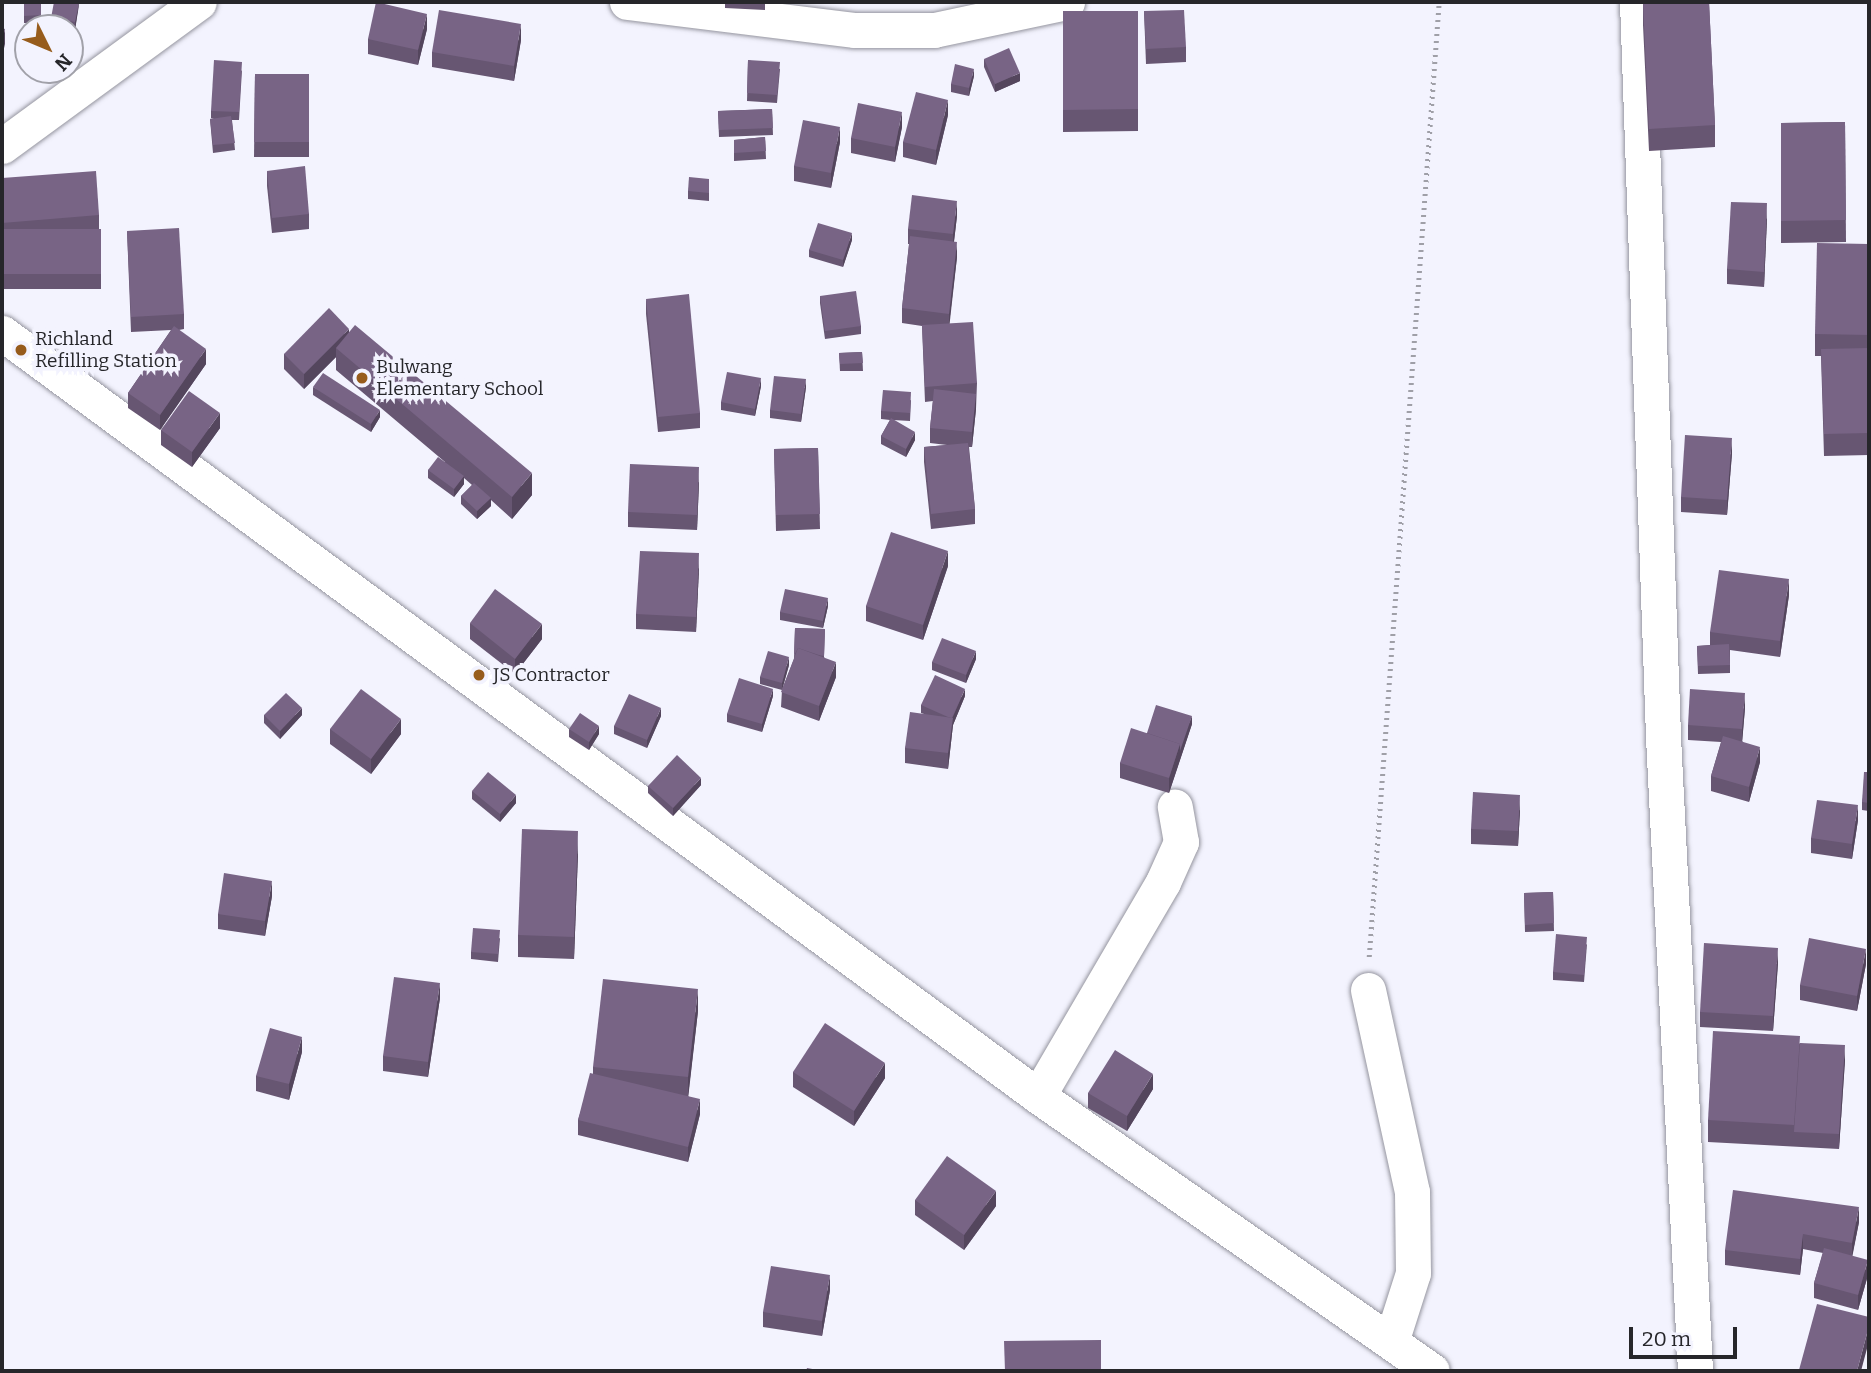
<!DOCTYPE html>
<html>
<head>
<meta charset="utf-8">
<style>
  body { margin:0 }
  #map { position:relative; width:1871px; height:1373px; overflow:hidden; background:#f3f3fe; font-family:Bitter,serif }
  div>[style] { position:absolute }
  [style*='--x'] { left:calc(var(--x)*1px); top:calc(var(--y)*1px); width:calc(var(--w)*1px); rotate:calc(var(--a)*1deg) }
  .path>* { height:4.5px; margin-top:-2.25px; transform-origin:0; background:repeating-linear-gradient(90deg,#9f9fa7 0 2px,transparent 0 7px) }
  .roads { filter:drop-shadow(0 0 2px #95959f) drop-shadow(0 0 2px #95959f) }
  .minor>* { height:35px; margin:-17.5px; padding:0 17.5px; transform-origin:17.5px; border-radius:17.5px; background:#fff }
  .wall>* { inset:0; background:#675672 }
  .shaded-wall>* { inset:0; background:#54465d }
  .building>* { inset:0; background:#786485 }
  .dots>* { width:19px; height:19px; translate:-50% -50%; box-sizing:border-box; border:4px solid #f3f3fe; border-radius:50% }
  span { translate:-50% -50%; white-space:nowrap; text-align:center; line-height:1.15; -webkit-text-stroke:7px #f3f3fe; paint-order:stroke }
  .poi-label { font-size:19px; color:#26262a }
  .left { translate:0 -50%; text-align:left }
  .frame { position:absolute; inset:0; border:4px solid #26262a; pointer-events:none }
  .north { position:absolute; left:14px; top:14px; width:70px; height:70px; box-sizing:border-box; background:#f3f3fe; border:2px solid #a1a1a9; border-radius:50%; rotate:133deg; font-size:19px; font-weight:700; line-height:28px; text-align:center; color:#26262a }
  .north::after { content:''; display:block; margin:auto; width:24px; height:32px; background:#975c1c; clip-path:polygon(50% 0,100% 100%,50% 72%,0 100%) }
  .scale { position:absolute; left:1629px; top:1327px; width:108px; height:32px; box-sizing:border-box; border:4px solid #26262a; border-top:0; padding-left:9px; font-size:21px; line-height:24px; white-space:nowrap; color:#26262a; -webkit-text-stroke:5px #f3f3fe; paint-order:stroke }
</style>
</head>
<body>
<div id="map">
  <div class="path">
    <i style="--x:1369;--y:957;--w:958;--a:-85.81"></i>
  </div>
  <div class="roads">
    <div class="minor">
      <i style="--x:627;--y:2;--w:230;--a:7"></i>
      <i style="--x:855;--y:30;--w:79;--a:0"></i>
      <i style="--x:934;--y:30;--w:136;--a:-11.9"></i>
      <i style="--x:1637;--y:2;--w:735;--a:87.97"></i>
      <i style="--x:1663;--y:737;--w:635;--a:87.11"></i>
      <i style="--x:2;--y:146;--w:244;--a:-36.2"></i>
      <i style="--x:2;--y:333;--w:1287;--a:36.37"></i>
      <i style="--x:1038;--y:1096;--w:480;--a:34.9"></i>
      <i style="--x:1368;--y:990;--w:207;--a:77.7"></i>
      <i style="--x:1412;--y:1192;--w:81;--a:89.3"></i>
      <i style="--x:1413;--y:1273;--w:72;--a:107.7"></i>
      <i style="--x:1038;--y:1096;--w:248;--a:-59.7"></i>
      <i style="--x:1163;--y:882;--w:44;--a:-65.8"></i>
      <i style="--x:1181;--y:842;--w:36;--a:-100"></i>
    </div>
  </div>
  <div class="wall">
    <i style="clip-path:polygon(24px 2px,41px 2px,41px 23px,24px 23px)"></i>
    <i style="clip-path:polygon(79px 2px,75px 30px,70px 29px,70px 28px,51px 26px,51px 18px)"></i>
    <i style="clip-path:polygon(725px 2px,765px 2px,765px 10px,725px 8px)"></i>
    <i style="clip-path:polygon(1645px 2px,1709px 2px,1715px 125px,1715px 147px,1649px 151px,1643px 25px,1643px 3px,1646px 3px)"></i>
    <i style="clip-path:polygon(1063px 11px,1138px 11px,1138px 131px,1063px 132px)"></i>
    <i style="clip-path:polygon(1144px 11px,1186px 47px,1186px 62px,1146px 64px)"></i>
    <i style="clip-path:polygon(427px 29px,418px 65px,368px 54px,368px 39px)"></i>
    <i style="clip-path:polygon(521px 40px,514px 81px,432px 67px,432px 52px)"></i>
    <i style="clip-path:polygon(984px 59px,1020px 81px,995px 92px,984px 67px)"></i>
    <i style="clip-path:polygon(748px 60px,780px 69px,777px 103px,747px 101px)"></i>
    <i style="clip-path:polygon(242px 70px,239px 120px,232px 120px,235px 150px,213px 153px,210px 119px,214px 118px,211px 118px,211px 111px)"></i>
    <i style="clip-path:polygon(255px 74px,309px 74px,309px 157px,254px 157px)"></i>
    <i style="clip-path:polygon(974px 76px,969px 96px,951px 92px,951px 84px)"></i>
    <i style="clip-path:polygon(772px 109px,773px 135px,719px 137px,718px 111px)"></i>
    <i style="clip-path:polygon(948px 115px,936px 165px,903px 157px,903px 142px)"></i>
    <i style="clip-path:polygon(1845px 122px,1846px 242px,1781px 243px,1781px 123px)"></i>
    <i style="clip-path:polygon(902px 127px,895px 162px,851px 153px,851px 138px)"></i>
    <i style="clip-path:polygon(765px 137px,766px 159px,734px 161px,734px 140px)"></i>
    <i style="clip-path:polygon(840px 142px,831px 188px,794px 181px,794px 166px)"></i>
    <i style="clip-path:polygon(267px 171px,309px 214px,309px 229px,272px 233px,267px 186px)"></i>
    <i style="clip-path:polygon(2px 178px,99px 215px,99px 229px,101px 229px,101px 289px,2px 289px)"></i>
    <i style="clip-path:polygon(709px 179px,709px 201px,688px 199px,688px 191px)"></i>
    <i style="clip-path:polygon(957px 216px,954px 242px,957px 257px,949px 324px,977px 383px,976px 409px,972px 447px,969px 447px,975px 509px,975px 524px,931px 529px,924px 462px,924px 447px,947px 445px,930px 443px,930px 428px,933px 401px,925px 402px,922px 326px,902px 323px,902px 308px,909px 244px,908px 244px,908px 229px)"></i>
    <i style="clip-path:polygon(1767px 218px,1764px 287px,1727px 284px,1727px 269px)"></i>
    <i style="clip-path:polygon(127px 231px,184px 314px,184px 329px,179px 330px,206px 364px,160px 430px,128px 408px,128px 393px,171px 330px,131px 332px)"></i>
    <i style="clip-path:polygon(852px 240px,843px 267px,809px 257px,809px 250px)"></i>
    <i style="clip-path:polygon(1869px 244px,1869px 455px,1824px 456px,1821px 356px,1815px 356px,1815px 334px)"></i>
    <i style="clip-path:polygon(820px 296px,861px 326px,861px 334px,825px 339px,820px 303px)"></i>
    <i style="clip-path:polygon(646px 299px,700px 413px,700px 428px,658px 432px,646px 314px)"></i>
    <i style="clip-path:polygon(349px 332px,532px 495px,512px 519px,491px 500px,491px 506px,477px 519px,461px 504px,461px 496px,472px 485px,464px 478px,464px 484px,454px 497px,428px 478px,428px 470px,445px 462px,336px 370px,336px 357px,304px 389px,284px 369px,284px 354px)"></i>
    <i style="clip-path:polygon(862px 352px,863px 371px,840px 371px,839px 353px)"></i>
    <i style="clip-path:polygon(761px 386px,755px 416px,721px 410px,721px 402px)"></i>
    <i style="clip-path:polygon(313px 387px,380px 417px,371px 432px,313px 395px)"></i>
    <i style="clip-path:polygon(806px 387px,801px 422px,770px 418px,770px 410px)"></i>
    <i style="clip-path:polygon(911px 400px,910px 421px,893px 420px,915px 440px,906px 457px,881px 444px,881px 436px,890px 420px,881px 419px,881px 411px)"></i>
    <i style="clip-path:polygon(220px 428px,192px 467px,161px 445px,161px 430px)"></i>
    <i style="clip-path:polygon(818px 448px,820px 529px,776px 531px,774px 449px)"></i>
    <i style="clip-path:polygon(1732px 453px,1727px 515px,1681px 512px,1681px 497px)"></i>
    <i style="clip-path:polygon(699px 482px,697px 530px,628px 527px,628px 512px)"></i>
    <i style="clip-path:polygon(948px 566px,923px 640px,866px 621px,866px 606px)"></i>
    <i style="clip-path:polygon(699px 568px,696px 632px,636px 629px,636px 614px)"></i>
    <i style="clip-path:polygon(1789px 595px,1780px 657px,1730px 650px,1730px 673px,1698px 674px,1697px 646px,1710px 645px,1710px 632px)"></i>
    <i style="clip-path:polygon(828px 606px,823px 628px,780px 620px,780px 612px)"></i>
    <i style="clip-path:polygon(470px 623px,542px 639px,515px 674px,470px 639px)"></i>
    <i style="clip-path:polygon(795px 628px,825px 629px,824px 657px,836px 677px,819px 721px,781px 707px,782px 690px,760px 684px,760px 677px,789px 665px,782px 690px,794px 659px)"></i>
    <i style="clip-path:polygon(976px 659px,966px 683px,932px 670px,932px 662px)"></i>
    <i style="clip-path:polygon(773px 696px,762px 732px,727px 722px,727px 714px)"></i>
    <i style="clip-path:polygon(965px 696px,953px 725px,948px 769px,905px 763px,905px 748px,924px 714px,921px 713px,921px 705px)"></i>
    <i style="clip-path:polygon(1745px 708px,1742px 741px,1760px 762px,1749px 802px,1711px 791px,1711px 776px,1721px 742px,1688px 740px,1688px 725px)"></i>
    <i style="clip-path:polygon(264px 715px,302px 715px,280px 739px,264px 723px)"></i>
    <i style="clip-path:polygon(661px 716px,647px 748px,614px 734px,614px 726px)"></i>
    <i style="clip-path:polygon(1192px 724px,1169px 793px,1120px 778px,1120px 763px,1147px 733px)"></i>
    <i style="clip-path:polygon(330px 729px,401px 734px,371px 774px,330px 744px)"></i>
    <i style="clip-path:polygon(569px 729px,599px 734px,589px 750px,569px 737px)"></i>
    <i style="clip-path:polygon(1869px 772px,1869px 811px,1862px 810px,1862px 802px)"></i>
    <i style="clip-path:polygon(701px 785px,673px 816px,648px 793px,648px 786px)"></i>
    <i style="clip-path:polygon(472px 791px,516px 803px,500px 822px,472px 799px)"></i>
    <i style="clip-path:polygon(1520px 810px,1518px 846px,1471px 844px,1471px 829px)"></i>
    <i style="clip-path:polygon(1858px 820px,1852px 859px,1811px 853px,1811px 838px)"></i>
    <i style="clip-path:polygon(578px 853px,574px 959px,518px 957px,518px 935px)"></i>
    <i style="clip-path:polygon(1553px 892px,1554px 931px,1525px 932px,1524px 893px)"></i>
    <i style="clip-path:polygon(272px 896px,265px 936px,218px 929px,218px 914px)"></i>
    <i style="clip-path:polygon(500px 938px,498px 962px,471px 959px,471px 952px)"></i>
    <i style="clip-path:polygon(1587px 944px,1584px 982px,1553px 980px,1553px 972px)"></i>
    <i style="clip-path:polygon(1778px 963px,1773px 1031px,1700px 1027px,1700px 1012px)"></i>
    <i style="clip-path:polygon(1866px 964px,1857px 1011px,1800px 1000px,1800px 985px)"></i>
    <i style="clip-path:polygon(440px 998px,428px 1077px,383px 1071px,383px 1056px)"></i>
    <i style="clip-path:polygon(698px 1011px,688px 1096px,700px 1114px,688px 1162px,578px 1135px,578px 1120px,593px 1074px,593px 1067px)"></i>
    <i style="clip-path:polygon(1800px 1043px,1845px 1060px,1839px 1149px,1708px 1142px,1708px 1120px)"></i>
    <i style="clip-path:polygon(302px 1052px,289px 1100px,256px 1091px,256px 1076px)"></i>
    <i style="clip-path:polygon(793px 1072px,885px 1078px,854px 1126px,793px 1087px)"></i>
    <i style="clip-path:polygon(1153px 1089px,1127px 1131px,1088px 1108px,1088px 1093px)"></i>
    <i style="clip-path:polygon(915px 1200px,996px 1206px,964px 1250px,915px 1215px)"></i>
    <i style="clip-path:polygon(1859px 1222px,1852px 1256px,1868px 1275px,1858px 1310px,1814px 1298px,1814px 1283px,1823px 1253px,1803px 1249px,1800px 1275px,1725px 1265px,1725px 1250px)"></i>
    <i style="clip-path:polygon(830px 1290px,822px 1336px,763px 1327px,763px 1312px)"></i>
  </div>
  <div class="shaded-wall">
    <i style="clip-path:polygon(79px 2px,79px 5px,75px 30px,75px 22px)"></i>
    <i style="clip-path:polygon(427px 14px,427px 29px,418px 65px,418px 50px)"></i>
    <i style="clip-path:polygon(521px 24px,521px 40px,514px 81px,514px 66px)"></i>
    <i style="clip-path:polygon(5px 29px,5px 44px,2px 57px,2px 41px)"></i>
    <i style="clip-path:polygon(974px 69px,974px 76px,969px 96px,969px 88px)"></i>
    <i style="clip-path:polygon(1020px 73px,1020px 81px,995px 92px,995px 84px)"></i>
    <i style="clip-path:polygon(948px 100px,948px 115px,936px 165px,936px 150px)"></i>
    <i style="clip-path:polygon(902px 112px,902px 127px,895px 162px,895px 147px)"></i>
    <i style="clip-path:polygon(840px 127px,840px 142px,831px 188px,831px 173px)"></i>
    <i style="clip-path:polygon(957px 201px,957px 216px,953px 249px,953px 234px)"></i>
    <i style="clip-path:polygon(1767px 203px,1767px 218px,1764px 287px,1764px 272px)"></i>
    <i style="clip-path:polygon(852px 233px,852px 240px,843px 267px,843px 260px)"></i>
    <i style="clip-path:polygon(957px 242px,957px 257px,949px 329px,949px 314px)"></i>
    <i style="clip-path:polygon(349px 329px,349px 344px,336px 348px,336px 357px,304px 389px,304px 374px)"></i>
    <i style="clip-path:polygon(206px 349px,206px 364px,160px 430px,160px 415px)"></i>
    <i style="clip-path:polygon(761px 378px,761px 386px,755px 416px,755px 409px)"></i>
    <i style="clip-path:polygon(806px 379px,806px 387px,801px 422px,801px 414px)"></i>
    <i style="clip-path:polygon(976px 394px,976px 409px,972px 447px,972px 432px)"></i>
    <i style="clip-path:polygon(380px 410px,380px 417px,371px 432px,371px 424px)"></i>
    <i style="clip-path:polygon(220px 413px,220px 428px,192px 467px,192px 452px)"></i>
    <i style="clip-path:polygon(915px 432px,915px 440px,906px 457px,906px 449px)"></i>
    <i style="clip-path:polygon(1732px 438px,1732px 453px,1727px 515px,1727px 500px)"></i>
    <i style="clip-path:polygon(699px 467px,699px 482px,697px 530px,697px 515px)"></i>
    <i style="clip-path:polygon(532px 473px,532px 495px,512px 519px,512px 497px)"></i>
    <i style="clip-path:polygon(464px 476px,464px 484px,454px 497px,454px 489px)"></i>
    <i style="clip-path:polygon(491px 498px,491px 506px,477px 519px,477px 511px)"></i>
    <i style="clip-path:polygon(948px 551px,948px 566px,923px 640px,923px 625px)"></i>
    <i style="clip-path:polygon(699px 553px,699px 568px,696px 632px,696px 617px)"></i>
    <i style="clip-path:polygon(1789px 579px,1789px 595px,1780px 657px,1780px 641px)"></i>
    <i style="clip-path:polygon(828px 598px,828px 606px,823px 628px,823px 621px)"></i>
    <i style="clip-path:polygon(542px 624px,542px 639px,515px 674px,515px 659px)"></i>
    <i style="clip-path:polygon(976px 651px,976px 659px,966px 683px,966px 675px)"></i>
    <i style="clip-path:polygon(789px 657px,789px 665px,782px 690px,782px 683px)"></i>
    <i style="clip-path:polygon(836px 662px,836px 677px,819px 721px,819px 706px)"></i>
    <i style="clip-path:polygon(773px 689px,773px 696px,762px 732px,762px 724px)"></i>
    <i style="clip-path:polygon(965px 689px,965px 696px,953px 725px,948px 769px,948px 753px,952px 719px)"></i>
    <i style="clip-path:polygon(1745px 693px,1745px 708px,1742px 744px,1742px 729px)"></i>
    <i style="clip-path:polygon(302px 708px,302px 715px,280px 739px,280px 731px)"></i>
    <i style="clip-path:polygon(661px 708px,661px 716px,647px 748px,647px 740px)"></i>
    <i style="clip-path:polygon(1192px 716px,1192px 724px,1169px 793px,1169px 778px,1180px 744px)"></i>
    <i style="clip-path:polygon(401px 719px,401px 734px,371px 774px,371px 759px)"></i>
    <i style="clip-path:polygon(599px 726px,599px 734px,589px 750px,589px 742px)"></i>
    <i style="clip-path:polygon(1760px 747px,1760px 762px,1749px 802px,1749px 787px)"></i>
    <i style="clip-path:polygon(701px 778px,701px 785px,673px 816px,673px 808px)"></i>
    <i style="clip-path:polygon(516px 795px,516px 803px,500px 822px,500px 814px)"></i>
    <i style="clip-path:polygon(1520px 795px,1520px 810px,1518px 846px,1518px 831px)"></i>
    <i style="clip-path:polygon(1858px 805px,1858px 820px,1852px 859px,1852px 844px)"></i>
    <i style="clip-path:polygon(578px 831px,578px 853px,574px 959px,574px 937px)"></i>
    <i style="clip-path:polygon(272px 881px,272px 896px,265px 936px,265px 921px)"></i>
    <i style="clip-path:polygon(1778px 948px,1778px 963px,1773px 1031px,1773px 1016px)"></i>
    <i style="clip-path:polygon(1866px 949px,1866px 964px,1857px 1011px,1857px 996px)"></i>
    <i style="clip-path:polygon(440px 983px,440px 998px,428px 1077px,428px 1062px)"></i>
    <i style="clip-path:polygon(698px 989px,698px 1011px,688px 1099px,688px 1077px)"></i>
    <i style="clip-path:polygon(302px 1037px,302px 1052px,289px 1100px,289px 1084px)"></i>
    <i style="clip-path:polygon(1845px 1045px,1845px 1060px,1839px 1149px,1839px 1134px)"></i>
    <i style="clip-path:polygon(885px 1063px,885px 1078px,854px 1126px,854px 1111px)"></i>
    <i style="clip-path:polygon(1153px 1074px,1153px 1089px,1127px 1131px,1127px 1116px)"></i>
    <i style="clip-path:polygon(700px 1099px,700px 1114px,688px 1162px,688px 1147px)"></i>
    <i style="clip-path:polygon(996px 1191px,996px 1206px,964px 1250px,964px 1235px)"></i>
    <i style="clip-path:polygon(1859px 1207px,1859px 1222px,1852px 1258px,1852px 1243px)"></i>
    <i style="clip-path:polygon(1803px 1234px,1803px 1249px,1800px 1275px,1800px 1259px)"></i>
    <i style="clip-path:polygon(1868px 1260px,1868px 1275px,1858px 1310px,1858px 1295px)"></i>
    <i style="clip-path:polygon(830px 1275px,830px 1290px,822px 1336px,822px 1321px)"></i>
    <i style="clip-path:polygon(1869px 1326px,1869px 1341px,1861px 1371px,1857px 1371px)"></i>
  </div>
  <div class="building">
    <i style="clip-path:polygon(24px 2px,41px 2px,41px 15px,24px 16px)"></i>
    <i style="clip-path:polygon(54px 2px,79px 2px,75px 22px,51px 18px)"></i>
    <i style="clip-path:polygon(376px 2px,427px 14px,418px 50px,368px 39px)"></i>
    <i style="clip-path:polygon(1670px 2px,1709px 2px,1715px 125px,1649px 129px,1643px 3px)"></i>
    <i style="clip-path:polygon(439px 10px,521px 24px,514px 66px,432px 52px)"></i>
    <i style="clip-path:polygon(1184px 10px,1186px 47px,1146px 49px,1144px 11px)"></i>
    <i style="clip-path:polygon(1063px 11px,1138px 11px,1138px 109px,1063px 110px)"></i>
    <i style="clip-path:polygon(2px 28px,5px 29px,2px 41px)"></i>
    <i style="clip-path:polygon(1009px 48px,1020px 73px,995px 84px,984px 59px)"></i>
    <i style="clip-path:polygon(214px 60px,242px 62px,239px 112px,211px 111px)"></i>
    <i style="clip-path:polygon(748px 60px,780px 62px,777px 95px,747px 93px)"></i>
    <i style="clip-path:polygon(955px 64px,974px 69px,969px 88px,951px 84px)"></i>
    <i style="clip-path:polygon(255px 74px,309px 74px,309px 142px,254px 142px)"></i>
    <i style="clip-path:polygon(916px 92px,948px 100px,936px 150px,903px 142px)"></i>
    <i style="clip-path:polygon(858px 103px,902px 112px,895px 147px,851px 138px)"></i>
    <i style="clip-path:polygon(772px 109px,773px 128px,719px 130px,718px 111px)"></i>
    <i style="clip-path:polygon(231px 116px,235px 143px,213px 145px,210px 119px)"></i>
    <i style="clip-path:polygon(803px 120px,840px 127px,831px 173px,794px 166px)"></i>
    <i style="clip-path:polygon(1845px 122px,1846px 220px,1781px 221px,1781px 123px)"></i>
    <i style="clip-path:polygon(765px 137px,766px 151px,734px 153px,734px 140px)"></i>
    <i style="clip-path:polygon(305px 166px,309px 214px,272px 218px,267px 171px)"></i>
    <i style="clip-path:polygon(96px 171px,99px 215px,2px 223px,2px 178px)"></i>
    <i style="clip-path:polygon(689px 177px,709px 179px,709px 193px,688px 191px)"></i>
    <i style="clip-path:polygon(912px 195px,957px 201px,953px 234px,908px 229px)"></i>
    <i style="clip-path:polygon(1731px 202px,1767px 203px,1764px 272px,1727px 269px)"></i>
    <i style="clip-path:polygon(818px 223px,852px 233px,843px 260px,809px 250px)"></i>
    <i style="clip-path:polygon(179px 228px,184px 314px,131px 317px,127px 231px)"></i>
    <i style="clip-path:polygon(2px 229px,101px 229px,101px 274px,2px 274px)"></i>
    <i style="clip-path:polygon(910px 236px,957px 242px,949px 314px,902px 308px)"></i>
    <i style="clip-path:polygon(1817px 243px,1869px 244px,1869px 335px,1815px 334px)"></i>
    <i style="clip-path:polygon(856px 291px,861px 326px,825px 331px,820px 296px)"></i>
    <i style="clip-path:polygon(689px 294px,700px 413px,658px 417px,646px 299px)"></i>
    <i style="clip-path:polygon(329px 308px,349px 329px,304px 374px,284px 354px)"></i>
    <i style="clip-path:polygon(973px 322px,977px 383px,925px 387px,922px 325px)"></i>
    <i style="clip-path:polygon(355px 325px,532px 473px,512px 497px,336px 348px)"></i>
    <i style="clip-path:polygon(174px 326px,206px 349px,160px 415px,128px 393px)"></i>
    <i style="clip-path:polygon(1869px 348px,1869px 433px,1824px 434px,1821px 349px)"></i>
    <i style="clip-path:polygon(862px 352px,863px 363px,840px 364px,839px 353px)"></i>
    <i style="clip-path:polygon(727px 372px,761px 378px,755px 409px,721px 402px)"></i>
    <i style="clip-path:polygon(323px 373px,380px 410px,371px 424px,313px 387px)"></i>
    <i style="clip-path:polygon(774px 376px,806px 379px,801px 414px,770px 410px)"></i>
    <i style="clip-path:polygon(934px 389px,976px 394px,972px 432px,930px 428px)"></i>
    <i style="clip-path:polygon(883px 390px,911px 392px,910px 413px,881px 411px)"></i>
    <i style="clip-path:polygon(189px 391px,220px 413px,192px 452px,161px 430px)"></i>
    <i style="clip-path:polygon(891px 418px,915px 432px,906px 449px,881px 436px)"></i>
    <i style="clip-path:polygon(1685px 435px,1732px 438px,1727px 500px,1681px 497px)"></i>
    <i style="clip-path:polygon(968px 443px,975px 509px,931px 514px,924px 447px)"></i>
    <i style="clip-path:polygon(818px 448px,820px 514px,776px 515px,774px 449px)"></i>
    <i style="clip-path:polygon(438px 457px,464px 476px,454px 489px,428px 470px)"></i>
    <i style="clip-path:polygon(630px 464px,699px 467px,697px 515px,628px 512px)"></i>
    <i style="clip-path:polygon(474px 483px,491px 498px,477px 511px,461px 496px)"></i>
    <i style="clip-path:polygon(891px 532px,948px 551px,923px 625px,866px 606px)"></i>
    <i style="clip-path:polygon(640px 551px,699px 553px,696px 617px,636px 614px)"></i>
    <i style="clip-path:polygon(1719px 570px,1789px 579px,1780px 641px,1710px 632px)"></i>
    <i style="clip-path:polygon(495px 589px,542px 624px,515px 659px,470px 623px)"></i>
    <i style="clip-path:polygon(785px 589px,828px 598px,823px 621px,780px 612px)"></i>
    <i style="clip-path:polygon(795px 628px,825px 629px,824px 656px,819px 655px,798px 648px,795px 654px,794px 654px)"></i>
    <i style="clip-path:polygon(942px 638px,976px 651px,966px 675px,932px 662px)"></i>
    <i style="clip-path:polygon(1729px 644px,1730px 665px,1698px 666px,1697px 646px)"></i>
    <i style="clip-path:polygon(798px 648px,836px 662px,819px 706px,781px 692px)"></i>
    <i style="clip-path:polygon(768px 651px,789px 657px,782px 683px,760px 677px)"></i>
    <i style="clip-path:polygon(935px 675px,965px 689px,952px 718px,948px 717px,921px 705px)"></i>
    <i style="clip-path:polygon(739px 678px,773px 689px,762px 724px,727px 714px)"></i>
    <i style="clip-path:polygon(361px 689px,401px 719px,371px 759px,330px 729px)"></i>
    <i style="clip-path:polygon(1690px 689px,1745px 693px,1742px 729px,1688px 725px)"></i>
    <i style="clip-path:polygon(286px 693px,302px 708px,280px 731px,264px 715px)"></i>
    <i style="clip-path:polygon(629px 694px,661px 708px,647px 740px,614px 726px)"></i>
    <i style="clip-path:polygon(1156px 705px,1192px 716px,1180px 751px,1180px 744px,1147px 733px)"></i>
    <i style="clip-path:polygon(910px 712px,953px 718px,948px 753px,905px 748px)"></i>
    <i style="clip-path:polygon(580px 713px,599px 726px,589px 742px,569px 729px)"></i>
    <i style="clip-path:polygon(1131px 728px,1180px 744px,1169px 778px,1120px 763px)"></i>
    <i style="clip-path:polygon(1723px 736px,1760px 747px,1749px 787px,1711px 776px)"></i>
    <i style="clip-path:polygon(677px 755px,701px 778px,673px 808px,648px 786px)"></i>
    <i style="clip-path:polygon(488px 772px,516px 795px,500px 814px,472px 791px)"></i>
    <i style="clip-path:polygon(1864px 772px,1869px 772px,1869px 803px,1862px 802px)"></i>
    <i style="clip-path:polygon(1473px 792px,1520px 795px,1518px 831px,1471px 829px)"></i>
    <i style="clip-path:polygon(1817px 800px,1858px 805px,1852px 844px,1811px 838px)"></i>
    <i style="clip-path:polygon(522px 829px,578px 831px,574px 937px,518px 935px)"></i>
    <i style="clip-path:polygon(224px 873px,272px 881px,265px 921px,218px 914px)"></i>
    <i style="clip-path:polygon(1553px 892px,1554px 923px,1525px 925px,1524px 893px)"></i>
    <i style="clip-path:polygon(473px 928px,500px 930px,498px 954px,471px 952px)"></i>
    <i style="clip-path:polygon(1556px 934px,1587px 937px,1584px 975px,1553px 972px)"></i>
    <i style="clip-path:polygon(1809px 938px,1866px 949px,1857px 996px,1800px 985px)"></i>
    <i style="clip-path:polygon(1704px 943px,1778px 948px,1773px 1016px,1700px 1012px)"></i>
    <i style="clip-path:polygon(394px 977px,440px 983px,428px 1062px,383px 1056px)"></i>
    <i style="clip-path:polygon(603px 979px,698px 989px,688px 1077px,593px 1067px)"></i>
    <i style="clip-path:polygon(825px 1023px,885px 1063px,854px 1111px,793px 1072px)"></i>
    <i style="clip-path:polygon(270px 1028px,302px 1037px,289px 1084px,256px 1076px)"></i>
    <i style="clip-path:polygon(1713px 1031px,1800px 1036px,1794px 1125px,1708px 1120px)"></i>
    <i style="clip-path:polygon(1800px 1043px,1845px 1045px,1839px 1134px,1794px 1132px)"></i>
    <i style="clip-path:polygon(1115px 1050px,1153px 1074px,1127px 1116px,1088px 1093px)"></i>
    <i style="clip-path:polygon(590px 1073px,700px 1099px,688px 1147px,578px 1120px)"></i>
    <i style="clip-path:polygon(947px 1156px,996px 1191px,964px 1235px,915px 1200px)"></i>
    <i style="clip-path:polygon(1733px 1190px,1859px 1207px,1852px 1243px,1803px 1234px,1800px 1259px,1725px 1250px)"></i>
    <i style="clip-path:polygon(1824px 1248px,1868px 1260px,1858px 1295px,1814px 1283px)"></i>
    <i style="clip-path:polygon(771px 1266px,830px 1275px,822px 1321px,763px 1312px)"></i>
    <i style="clip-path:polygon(1817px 1304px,1869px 1317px,1869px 1326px,1857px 1371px,1806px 1371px,1799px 1370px)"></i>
    <i style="clip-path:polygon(1101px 1340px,1101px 1371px,1005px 1371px,1004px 1341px)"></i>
    <i style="clip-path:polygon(807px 1368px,823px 1371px,806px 1371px)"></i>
  </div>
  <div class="dots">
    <i style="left:21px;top:350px;background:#975c1c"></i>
    <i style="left:362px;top:378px;background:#975c1c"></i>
    <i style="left:479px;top:675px;background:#975c1c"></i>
  </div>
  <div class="poi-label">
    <span class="left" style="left:35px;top:350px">Richland<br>Refilling Station</span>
    <span class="left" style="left:376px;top:378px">Bulwang<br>Elementary School</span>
    <span class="left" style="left:493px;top:675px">JS Contractor</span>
  </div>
  <div class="frame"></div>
  <div class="north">N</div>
  <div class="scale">20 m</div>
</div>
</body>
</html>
